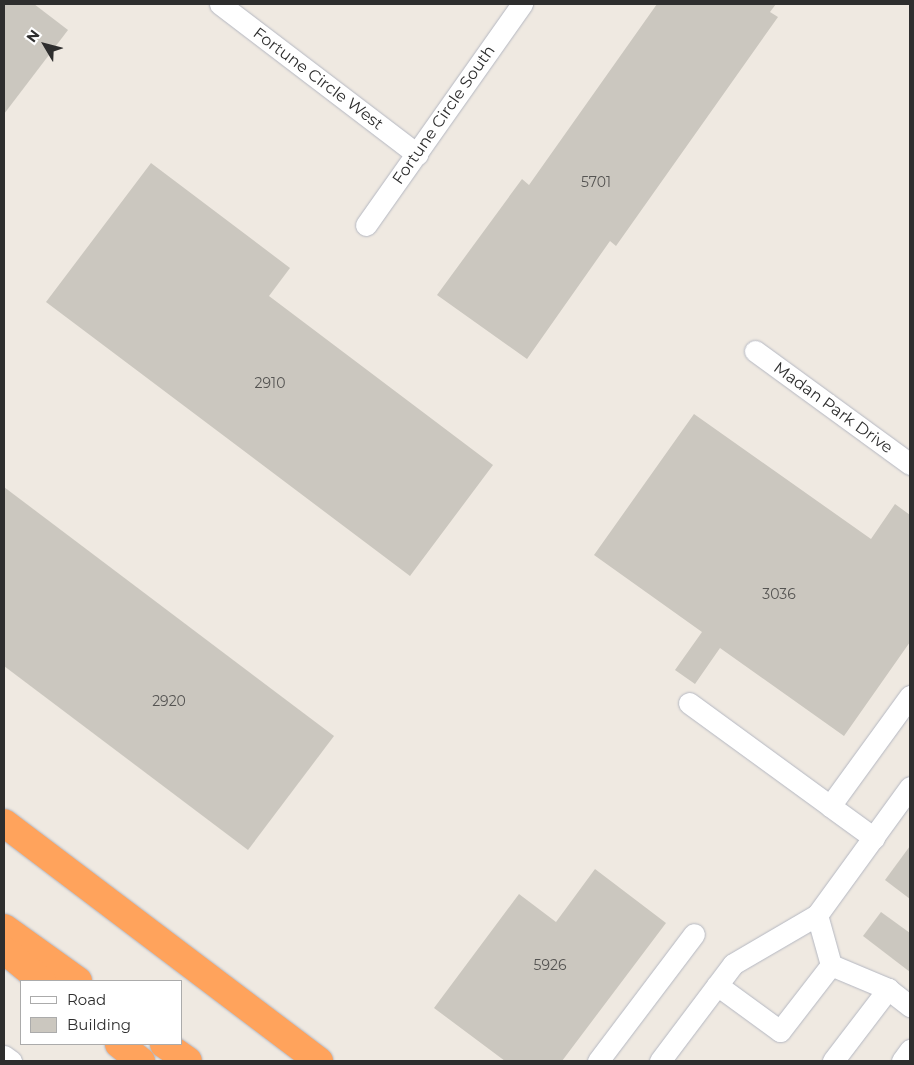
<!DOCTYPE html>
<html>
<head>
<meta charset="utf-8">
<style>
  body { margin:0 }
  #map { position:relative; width:914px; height:1065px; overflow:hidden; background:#efe9e1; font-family:Montserrat,sans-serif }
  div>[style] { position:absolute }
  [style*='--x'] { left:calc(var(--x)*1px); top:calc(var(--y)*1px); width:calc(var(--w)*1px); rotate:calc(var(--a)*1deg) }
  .building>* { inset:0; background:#cbc7bf }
  .roads { filter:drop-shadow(0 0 1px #b4b7c1) drop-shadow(0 0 1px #b4b7c1) }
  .minor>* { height:21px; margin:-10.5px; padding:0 10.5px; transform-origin:10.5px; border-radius:10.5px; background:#fff }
  .highway>* { height:28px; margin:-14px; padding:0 14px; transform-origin:14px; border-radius:14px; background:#ffa35c }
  span { translate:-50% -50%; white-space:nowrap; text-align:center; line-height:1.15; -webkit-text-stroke:4px #fff; paint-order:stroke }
  .number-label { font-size:14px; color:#555452 }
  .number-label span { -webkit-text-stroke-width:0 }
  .street-label { font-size:16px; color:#2e2e2e }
  .frame { position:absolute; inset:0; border:5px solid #2e2e2e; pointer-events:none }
  .legend { position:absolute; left:20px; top:980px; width:162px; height:65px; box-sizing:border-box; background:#fff; border:1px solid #ababab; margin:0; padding:6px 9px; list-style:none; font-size:15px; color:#2e2e2e }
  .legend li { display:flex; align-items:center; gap:10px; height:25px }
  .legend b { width:25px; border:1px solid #ababab }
  .north { position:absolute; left:20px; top:20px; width:50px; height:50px; -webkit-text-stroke:4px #fff; paint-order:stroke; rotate:307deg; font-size:14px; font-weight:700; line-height:20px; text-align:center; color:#2e2e2e }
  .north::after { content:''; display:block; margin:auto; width:18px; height:22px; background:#2e2e2e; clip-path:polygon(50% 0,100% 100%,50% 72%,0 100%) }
</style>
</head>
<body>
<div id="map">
  <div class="building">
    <i style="clip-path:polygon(4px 4px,34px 4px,68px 30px,4px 114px)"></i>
    <i style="clip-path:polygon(657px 4px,776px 4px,770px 12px,778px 17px,616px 246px,610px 241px,527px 359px,437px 295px,522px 179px,529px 185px)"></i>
    <i style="clip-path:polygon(151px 163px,290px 268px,269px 296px,493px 465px,410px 576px,46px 302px)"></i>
    <i style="clip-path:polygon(694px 414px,871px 539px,895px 504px,910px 515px,910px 642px,844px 736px,720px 648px,695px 684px,675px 670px,702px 632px,594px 555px)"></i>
    <i style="clip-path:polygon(4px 487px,334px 736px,248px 850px,4px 666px)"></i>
    <i style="clip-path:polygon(910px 846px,910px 899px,885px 880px)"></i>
    <i style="clip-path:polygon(595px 869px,666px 923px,562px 1061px,505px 1061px,434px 1008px,519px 894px,556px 922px)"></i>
    <i style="clip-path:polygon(881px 912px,910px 933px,910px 972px,863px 936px)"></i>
  </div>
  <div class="roads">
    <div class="minor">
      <i style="--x:220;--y:4;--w:248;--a:37.3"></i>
      <i style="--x:366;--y:225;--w:271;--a:-54.8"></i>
      <i style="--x:755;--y:351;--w:192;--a:36.1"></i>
      <i style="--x:689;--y:703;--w:175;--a:36.1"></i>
      <i style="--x:874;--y:838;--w:54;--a:-144"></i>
      <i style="--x:830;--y:806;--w:136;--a:-54"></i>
      <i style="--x:831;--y:965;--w:62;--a:22.8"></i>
      <i style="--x:717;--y:985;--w:78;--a:36.1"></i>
      <i style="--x:780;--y:1031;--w:83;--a:-52.3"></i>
      <i style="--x:831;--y:965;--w:52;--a:-105.6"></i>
      <i style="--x:4;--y:1056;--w:9;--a:36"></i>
      <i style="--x:598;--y:1061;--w:159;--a:-52.9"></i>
      <i style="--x:660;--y:1061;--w:121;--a:-53"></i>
      <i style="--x:733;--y:964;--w:97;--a:-30.3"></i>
      <i style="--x:817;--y:915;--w:158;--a:-54"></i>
      <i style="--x:833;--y:1061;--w:91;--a:-52.6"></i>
      <i style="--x:888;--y:989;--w:28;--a:38"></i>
      <i style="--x:902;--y:1061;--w:14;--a:-54"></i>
    </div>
    <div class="highway">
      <i style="--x:4;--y:823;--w:395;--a:37.1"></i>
      <i style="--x:4;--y:928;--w:91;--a:35.6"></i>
      <i style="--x:4;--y:950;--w:49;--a:39.2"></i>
      <i style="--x:119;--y:1044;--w:28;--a:38"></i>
      <i style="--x:164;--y:1044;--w:29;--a:35"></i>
    </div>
  </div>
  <div class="number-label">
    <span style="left:596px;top:182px">5701</span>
    <span style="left:270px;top:383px">2910</span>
    <span style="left:779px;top:594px">3036</span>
    <span style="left:169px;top:701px">2920</span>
    <span style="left:550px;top:965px">5926</span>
  </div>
  <div class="street-label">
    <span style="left:318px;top:79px;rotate:37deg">Fortune Circle West</span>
    <span style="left:444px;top:115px;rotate:-55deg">Fortune Circle South</span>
    <span style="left:833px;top:408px;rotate:36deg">Madan Park Drive</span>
  </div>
  <div class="frame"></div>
  <ul class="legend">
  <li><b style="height:6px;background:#fff"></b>Road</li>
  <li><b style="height:14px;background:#cbc7bf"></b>Building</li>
  </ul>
  <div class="north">N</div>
</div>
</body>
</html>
